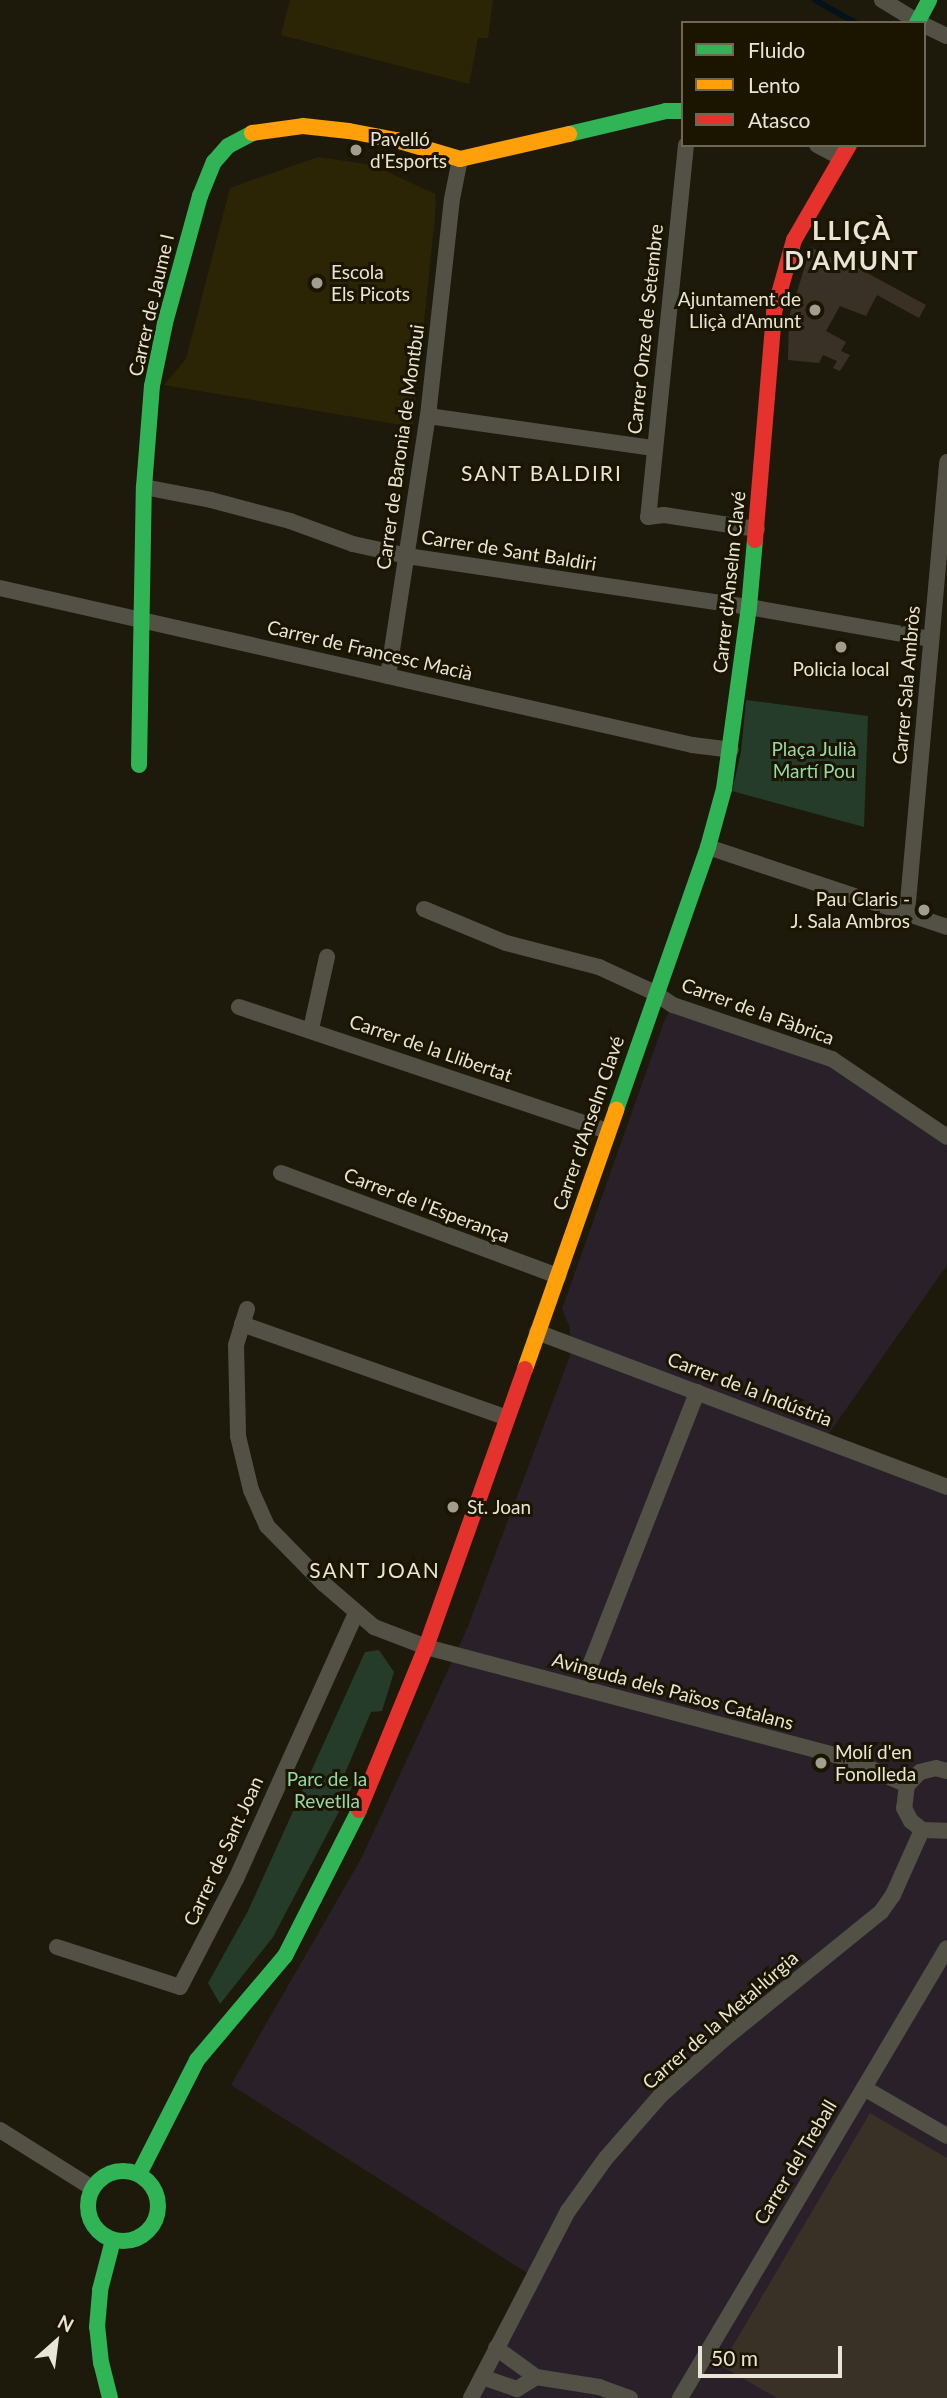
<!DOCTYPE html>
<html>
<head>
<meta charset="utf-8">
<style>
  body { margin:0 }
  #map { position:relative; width:947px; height:2398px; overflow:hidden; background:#1d1a0c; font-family:Lato,sans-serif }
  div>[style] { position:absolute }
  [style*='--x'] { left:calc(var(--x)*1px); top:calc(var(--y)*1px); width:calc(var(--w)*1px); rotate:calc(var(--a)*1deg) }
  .industrial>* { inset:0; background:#2a202a }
  .built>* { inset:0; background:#2b2405 }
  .green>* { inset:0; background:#243c29 }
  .stream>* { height:6px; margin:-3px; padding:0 3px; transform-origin:3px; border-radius:3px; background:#03121b }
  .building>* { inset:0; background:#3a3126 }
  .street>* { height:16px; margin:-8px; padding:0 8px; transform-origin:8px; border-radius:8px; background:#535046 }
  .fast>* { height:16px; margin:-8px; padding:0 8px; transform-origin:8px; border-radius:8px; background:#30b455 }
  .fast>.ring { margin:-8px; padding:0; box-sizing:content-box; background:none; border:16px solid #30b455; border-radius:50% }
  .slow>* { height:16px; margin:-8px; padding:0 8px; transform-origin:8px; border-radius:8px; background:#ff9f0a }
  .jam>* { height:16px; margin:-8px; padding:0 8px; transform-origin:8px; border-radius:8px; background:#e5322d }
  .dots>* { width:19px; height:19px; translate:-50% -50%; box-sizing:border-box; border:4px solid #1b1500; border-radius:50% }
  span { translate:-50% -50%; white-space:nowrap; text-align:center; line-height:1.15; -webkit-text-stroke:6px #1b1500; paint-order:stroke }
  .poi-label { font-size:19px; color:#e8e5d6 }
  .left { translate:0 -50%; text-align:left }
  .right { translate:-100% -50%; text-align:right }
  .street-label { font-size:19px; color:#e8e5d6 }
  .park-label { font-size:19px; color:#95d9a7 }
  .neighbourhood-label { font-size:21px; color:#e8e5d6; letter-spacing:2px }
  .district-label { font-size:26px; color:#e8e5d6; font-weight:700; letter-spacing:2px }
  .legend { position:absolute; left:681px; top:21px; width:245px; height:126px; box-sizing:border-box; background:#1b1500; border:2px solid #6d6856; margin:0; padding:9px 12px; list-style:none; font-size:21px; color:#e8e5d6 }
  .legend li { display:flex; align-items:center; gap:14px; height:35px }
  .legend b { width:35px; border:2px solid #6d6856 }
  .north { position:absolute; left:21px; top:2307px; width:70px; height:70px; -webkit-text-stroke:5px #1b1500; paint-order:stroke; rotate:28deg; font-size:19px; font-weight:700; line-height:28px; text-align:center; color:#e8e5d6 }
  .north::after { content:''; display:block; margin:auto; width:24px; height:32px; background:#e8e5d6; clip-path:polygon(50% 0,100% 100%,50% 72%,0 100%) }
  .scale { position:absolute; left:698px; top:2346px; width:144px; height:32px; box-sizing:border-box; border:4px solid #e8e5d6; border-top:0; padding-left:9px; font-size:21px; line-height:24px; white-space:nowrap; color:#e8e5d6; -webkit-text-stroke:5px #1b1500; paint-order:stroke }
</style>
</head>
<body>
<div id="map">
  <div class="industrial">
    <i style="clip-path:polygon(673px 1005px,802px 1046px,947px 1137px,947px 1265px,825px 1439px,947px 1487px,947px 2398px,471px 2398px,532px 2276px,231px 2085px,362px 1857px,467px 1629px,570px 1356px,570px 1328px,562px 1309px,664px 1022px)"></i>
  </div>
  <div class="built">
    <i style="clip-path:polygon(290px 0,493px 0,488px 38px,478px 38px,469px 84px,281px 35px)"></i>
    <i style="clip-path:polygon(318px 157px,373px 165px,435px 194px,436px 207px,413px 427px,164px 385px,186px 359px,230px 188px)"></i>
  </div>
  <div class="green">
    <i style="clip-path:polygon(746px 700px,868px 716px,864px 827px,732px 791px,741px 752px)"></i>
    <i style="clip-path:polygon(379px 1650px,394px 1672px,382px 1711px,371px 1712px,345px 1773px,353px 1785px,273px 1937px,220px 2004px,208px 1983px,248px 1911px,365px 1652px)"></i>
  </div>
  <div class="stream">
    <i style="--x:815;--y:0;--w:47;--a:29.3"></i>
  </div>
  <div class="building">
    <i style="clip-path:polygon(811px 247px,856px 272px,858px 268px,926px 305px,919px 318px,877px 295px,866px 316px,840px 306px,826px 331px,846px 342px,841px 351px,850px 355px,840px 371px,833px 368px,837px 361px,823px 355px,819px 363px,788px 360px,789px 317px)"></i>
    <i style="clip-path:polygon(870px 2113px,947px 2158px,947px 2398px,777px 2398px,721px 2366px)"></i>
  </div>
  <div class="street">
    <i style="--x:882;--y:0;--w:44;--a:31.2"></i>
    <i style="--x:924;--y:25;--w:25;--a:26"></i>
    <i style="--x:686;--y:145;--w:374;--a:95.8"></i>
    <i style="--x:648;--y:517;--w:16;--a:-7"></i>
    <i style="--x:664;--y:515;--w:94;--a:8.6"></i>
    <i style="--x:817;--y:145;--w:27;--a:28"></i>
    <i style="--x:428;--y:416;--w:228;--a:8.1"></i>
    <i style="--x:144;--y:487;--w:68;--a:11"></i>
    <i style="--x:211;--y:500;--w:82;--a:14.9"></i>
    <i style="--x:290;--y:521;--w:67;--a:20.1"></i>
    <i style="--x:353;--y:544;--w:55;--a:12.5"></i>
    <i style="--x:407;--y:556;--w:346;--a:8.5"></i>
    <i style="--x:749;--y:607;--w:185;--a:10"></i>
    <i style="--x:0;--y:588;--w:710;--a:12.78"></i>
    <i style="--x:692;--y:745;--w:39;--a:7"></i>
    <i style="--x:388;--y:676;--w:263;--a:-81.3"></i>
    <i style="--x:428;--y:416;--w:218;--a:-83.7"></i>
    <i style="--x:452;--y:199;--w:41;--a:-78.7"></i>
    <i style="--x:708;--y:847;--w:252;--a:18.5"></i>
    <i style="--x:424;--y:909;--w:89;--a:22.5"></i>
    <i style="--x:506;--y:943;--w:96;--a:14.5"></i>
    <i style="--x:599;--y:967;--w:62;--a:24.9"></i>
    <i style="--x:655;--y:993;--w:22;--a:34"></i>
    <i style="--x:673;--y:1005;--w:168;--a:18.8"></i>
    <i style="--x:832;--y:1059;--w:139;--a:34.1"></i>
    <i style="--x:907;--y:913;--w:453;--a:-84.9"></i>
    <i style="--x:239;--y:1007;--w:389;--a:18.6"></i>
    <i style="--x:311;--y:1029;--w:74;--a:-77.5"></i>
    <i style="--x:281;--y:1173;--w:296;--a:20.4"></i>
    <i style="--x:247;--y:1309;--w:38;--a:107"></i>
    <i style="--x:236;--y:1345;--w:91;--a:88.7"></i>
    <i style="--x:238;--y:1436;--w:56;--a:76.5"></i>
    <i style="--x:251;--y:1490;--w:39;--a:66"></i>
    <i style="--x:267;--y:1526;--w:81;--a:45.5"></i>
    <i style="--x:324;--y:1584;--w:66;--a:40.7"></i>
    <i style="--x:374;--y:1627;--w:56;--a:21"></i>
    <i style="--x:426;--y:1647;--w:435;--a:14.8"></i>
    <i style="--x:847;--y:1758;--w:66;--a:24.2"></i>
    <i style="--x:242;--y:1324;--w:281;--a:19.5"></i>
    <i style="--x:537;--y:1332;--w:438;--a:20.7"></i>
    <i style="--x:591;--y:1663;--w:291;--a:-68.6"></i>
    <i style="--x:947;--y:1771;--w:11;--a:-165"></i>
    <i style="--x:936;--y:1768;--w:16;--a:166"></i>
    <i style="--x:920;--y:1772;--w:18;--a:135"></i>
    <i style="--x:907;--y:1785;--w:23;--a:97"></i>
    <i style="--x:904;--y:1808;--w:15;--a:62"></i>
    <i style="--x:911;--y:1821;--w:14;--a:39"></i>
    <i style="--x:922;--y:1830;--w:25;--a:2"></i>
    <i style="--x:57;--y:1947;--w:129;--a:18"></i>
    <i style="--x:180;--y:1987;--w:122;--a:-62.6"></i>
    <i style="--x:236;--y:1879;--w:292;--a:-65.7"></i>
    <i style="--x:864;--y:2088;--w:96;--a:30"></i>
    <i style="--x:0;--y:2130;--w:109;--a:32.2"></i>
    <i style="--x:496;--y:2348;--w:49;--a:35.9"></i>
    <i style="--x:536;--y:2377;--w:64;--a:9"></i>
    <i style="--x:599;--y:2387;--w:33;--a:20"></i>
    <i style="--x:482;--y:2377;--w:37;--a:19"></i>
    <i style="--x:517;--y:2389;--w:22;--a:-32"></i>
    <i style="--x:471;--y:2398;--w:211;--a:-62.6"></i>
    <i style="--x:568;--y:2211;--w:65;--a:-54.4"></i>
    <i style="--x:606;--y:2158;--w:84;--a:-48.9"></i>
    <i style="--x:661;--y:2095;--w:84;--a:-41.6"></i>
    <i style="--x:724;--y:2039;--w:202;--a:-39"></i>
    <i style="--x:881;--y:1912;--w:21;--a:-55"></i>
    <i style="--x:893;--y:1895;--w:71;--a:-66"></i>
    <i style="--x:680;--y:2398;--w:523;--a:-59.32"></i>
  </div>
  <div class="fast">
    <i style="--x:917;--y:23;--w:26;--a:-62"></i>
    <i style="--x:569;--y:134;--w:100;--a:-13.3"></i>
    <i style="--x:666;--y:111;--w:17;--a:0"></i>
    <i style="--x:139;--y:765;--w:278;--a:-89"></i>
    <i style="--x:144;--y:487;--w:101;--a:-85.5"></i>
    <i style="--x:152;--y:386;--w:64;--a:-78.3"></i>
    <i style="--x:165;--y:323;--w:132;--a:-74.6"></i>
    <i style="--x:200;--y:196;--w:37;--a:-68"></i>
    <i style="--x:214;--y:162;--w:21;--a:-49"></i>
    <i style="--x:228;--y:146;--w:27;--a:-28"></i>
    <i style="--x:616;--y:1110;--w:279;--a:-70.7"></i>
    <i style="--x:708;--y:847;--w:60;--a:-74.6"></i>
    <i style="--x:724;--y:789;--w:184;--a:-82.2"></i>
    <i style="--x:749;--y:607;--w:67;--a:-84.9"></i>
    <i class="ring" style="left:88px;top:2171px;width:54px;height:54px"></i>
    <i style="--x:139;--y:2174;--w:128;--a:-63"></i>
    <i style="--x:197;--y:2060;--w:136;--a:-49.8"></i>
    <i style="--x:285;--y:1956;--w:164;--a:-63.1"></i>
    <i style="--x:110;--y:2398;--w:36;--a:-104"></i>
    <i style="--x:101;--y:2363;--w:36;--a:-96"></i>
    <i style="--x:97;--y:2327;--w:37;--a:-85"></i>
    <i style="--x:100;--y:2290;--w:52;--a:-75.4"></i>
  </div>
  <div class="slow">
    <i style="--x:252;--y:133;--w:51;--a:-7.8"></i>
    <i style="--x:303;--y:126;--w:46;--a:6.2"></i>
    <i style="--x:349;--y:131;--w:48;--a:10.8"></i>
    <i style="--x:396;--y:140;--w:67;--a:16.5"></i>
    <i style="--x:460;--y:159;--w:112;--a:-12.9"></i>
    <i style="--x:525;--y:1369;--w:275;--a:-70.6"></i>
  </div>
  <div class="jam">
    <i style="--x:755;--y:540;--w:229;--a:-85.2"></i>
    <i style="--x:774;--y:312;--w:75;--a:-74.5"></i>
    <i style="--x:794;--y:240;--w:110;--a:-59.9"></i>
    <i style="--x:359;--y:1810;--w:176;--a:-67.7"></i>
    <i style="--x:426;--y:1647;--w:295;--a:-70.4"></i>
  </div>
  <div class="dots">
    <i style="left:356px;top:150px;background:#a19e8f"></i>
    <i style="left:317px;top:283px;background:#a19e8f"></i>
    <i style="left:815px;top:310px;background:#a19e8f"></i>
    <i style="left:841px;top:647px;background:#a19e8f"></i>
    <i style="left:924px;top:910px;background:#a19e8f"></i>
    <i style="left:453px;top:1507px;background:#a19e8f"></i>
    <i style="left:821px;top:1763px;background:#a19e8f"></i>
  </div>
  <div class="poi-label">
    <span class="left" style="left:370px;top:150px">Pavelló<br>d'Esports</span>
    <span class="left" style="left:331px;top:283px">Escola<br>Els Picots</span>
    <span class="right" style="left:801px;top:310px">Ajuntament de<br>Lliçà d'Amunt</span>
    <span style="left:841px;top:669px">Policia local</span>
    <span class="right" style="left:910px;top:910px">Pau Claris -<br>J. Sala Ambros</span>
    <span class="left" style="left:467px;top:1507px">St. Joan</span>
    <span class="left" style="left:835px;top:1763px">Molí d'en<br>Fonolleda</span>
  </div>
  <div class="street-label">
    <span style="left:151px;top:305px;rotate:-77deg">Carrer de Jaume I</span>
    <span style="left:645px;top:329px;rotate:-84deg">Carrer Onze de Setembre</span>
    <span style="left:400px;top:447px;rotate:-82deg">Carrer de Baronia de Montbui</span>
    <span style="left:509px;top:550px;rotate:9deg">Carrer de Sant Baldiri</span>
    <span style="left:729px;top:582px;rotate:-84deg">Carrer d'Anselm Clavé</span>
    <span style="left:370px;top:650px;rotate:13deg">Carrer de Francesc Macià</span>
    <span style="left:906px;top:685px;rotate:-85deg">Carrer Sala Ambròs</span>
    <span style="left:758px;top:1011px;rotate:20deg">Carrer de la Fàbrica</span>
    <span style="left:431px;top:1048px;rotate:19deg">Carrer de la Llibertat</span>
    <span style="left:588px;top:1123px;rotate:-71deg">Carrer d'Anselm Clavé</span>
    <span style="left:427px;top:1205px;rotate:21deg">Carrer de l'Esperança</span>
    <span style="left:750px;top:1389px;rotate:21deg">Carrer de la Indústria</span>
    <span style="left:673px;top:1691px;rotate:15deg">Avinguda dels Països Catalans</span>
    <span style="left:223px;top:1851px;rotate:-65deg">Carrer de Sant Joan</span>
    <span style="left:720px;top:2020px;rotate:-41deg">Carrer de la Metal·lúrgia</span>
    <span style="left:795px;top:2162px;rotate:-59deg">Carrer del Treball</span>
  </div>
  <div class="park-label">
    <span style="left:814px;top:760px">Plaça Julià<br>Martí Pou</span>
    <span style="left:327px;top:1790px">Parc de la<br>Revetlla</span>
  </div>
  <div class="neighbourhood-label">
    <span style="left:542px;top:473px">SANT BALDIRI</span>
    <span style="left:375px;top:1570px">SANT JOAN</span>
  </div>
  <div class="district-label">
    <span style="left:852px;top:246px">LLIÇÀ<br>D'AMUNT</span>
  </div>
  <ul class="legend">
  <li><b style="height:9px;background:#30b455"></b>Fluido</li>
  <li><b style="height:9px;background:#ff9f0a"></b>Lento</li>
  <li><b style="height:9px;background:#e5322d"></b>Atasco</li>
  </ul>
  <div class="north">N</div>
  <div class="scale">50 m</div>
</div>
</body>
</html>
